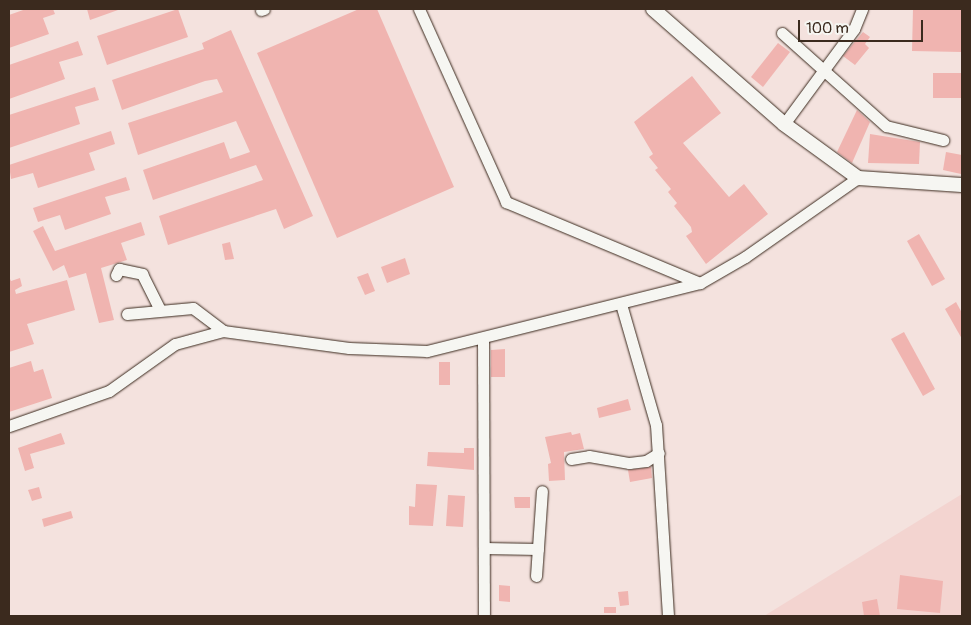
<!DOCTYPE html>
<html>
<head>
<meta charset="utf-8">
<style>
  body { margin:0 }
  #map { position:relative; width:971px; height:625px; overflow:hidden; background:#f4e2de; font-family:Pangolin,sans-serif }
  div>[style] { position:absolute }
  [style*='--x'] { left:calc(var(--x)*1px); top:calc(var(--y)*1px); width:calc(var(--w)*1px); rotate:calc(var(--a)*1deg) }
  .built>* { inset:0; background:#f3d4d0 }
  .building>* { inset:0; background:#f0b4b0 }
  .roads { filter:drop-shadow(0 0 1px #3b2a1e) drop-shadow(0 0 1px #3b2a1e) }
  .minor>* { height:11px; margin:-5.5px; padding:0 5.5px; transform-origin:5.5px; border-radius:5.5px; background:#f6f6f2 }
  .major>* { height:14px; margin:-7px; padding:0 7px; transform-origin:7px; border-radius:7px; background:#f6f6f2 }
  span { translate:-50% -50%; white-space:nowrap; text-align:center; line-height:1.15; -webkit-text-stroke:4px #f6f6f2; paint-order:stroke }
  .frame { position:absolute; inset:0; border:10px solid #3b2a1e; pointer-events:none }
  .scale { position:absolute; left:798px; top:20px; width:125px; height:22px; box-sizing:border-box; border:2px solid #3b2a1e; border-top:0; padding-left:6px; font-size:15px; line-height:18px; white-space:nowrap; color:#3b2a1e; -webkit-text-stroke:4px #f6f6f2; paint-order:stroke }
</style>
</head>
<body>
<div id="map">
  <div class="built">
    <i style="clip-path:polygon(962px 494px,962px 616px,764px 616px,884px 542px)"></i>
  </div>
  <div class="building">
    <i style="clip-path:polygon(26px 9px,53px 9px,55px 14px,43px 18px,49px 34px,9px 48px,9px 15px)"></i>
    <i style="clip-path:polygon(87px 9px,118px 9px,118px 10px,90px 20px)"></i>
    <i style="clip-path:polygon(178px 9px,188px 37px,107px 65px,97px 36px)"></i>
    <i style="clip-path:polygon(359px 9px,377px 9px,454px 187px,337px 238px,257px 53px)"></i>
    <i style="clip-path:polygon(913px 9px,962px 9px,962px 52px,912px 51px)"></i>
    <i style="clip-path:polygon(231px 30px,313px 216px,284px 229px,276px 209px,168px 245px,159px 216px,263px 180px,256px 165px,153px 200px,143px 170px,224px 142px,230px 159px,250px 152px,236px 121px,138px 155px,128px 123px,223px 92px,217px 79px,205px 81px,122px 110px,112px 80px,204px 49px,202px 43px)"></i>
    <i style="clip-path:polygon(863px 32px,870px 37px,865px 44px,869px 48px,855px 65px,843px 56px)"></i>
    <i style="clip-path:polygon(78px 41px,83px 55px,59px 62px,65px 79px,9px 99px,9px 65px)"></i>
    <i style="clip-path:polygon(778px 43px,790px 52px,763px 87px,751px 77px)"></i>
    <i style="clip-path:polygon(933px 73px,962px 73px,962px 98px,933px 98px)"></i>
    <i style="clip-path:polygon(692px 76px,721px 113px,683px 143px,729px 197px,744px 184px,768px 214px,706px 264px,686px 236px,692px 232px,691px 227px,674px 206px,677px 203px,668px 192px,671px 189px,655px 170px,658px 168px,649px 157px,653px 154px,634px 122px)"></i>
    <i style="clip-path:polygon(95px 87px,99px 100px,75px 107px,80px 124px,9px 148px,9px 115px)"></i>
    <i style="clip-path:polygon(857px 110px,870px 122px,852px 163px,837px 152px)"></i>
    <i style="clip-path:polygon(111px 131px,115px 144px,89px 153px,95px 170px,38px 188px,33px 173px,11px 179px,9px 165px)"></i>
    <i style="clip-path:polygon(870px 134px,920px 142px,919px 164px,868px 163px)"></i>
    <i style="clip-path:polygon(946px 152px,962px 155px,961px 174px,943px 170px)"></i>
    <i style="clip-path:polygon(126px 177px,130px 190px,105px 197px,111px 214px,65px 230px,60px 215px,38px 222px,33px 208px)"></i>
    <i style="clip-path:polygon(141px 222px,145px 235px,121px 243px,127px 260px,101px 268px,114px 320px,99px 323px,86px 273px,69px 278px,64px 265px,53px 271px,33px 231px,43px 226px,55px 251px)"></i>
    <i style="clip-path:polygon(919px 234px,945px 279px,932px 286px,907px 241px)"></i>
    <i style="clip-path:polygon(230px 242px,234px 259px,225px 260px,222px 244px)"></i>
    <i style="clip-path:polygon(405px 258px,410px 274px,387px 283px,381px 267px)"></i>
    <i style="clip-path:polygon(368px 273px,375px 291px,365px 295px,357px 277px)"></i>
    <i style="clip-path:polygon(9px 277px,11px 281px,20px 278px,22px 286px,15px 290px,16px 294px,67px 280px,75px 310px,27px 324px,34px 344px,9px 352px)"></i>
    <i style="clip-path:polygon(956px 302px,962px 313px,962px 339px,945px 309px)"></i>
    <i style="clip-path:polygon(904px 332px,935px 389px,923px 396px,891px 339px)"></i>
    <i style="clip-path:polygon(505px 349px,505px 377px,491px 377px,491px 350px)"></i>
    <i style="clip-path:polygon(31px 361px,34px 372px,43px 369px,52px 398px,9px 412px,9px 368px)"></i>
    <i style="clip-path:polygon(439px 362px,450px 362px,450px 385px,439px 385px)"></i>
    <i style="clip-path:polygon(628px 399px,631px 410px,599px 418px,597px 408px)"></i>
    <i style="clip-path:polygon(571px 432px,572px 435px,580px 433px,584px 449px,564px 452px,565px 480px,549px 481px,548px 464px,551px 463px,545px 437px)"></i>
    <i style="clip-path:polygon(61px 433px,65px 444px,30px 454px,34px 468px,25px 471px,18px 448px)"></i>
    <i style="clip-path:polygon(464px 448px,474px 448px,474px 470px,427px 466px,428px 452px,464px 453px)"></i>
    <i style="clip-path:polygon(651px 467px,652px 478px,630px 482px,628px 470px)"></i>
    <i style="clip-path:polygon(416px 484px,437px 485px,433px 526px,409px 525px,409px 506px,415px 507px)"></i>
    <i style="clip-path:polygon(39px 487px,42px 498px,32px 501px,28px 490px)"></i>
    <i style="clip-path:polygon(448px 495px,465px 496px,463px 527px,446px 526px)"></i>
    <i style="clip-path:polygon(514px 497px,530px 497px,530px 508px,515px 508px)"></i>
    <i style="clip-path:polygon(71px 511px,73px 518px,44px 527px,42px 519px)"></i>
    <i style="clip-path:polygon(900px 575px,943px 581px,940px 613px,897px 609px)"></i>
    <i style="clip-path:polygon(499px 585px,510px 586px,510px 602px,499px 601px)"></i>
    <i style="clip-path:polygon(628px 591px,629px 605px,620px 606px,618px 592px)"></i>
    <i style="clip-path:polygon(877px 599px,880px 616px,864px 616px,862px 602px)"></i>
    <i style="clip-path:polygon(604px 607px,616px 607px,616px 613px,604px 613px)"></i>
  </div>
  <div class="roads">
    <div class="minor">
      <i style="--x:419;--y:9;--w:212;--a:65.7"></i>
      <i style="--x:506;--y:202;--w:210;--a:22.7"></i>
      <i style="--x:261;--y:10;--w:3;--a:-18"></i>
      <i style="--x:782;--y:33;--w:140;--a:41.8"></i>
      <i style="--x:886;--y:126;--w:59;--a:13.8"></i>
      <i style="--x:784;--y:124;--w:118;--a:-53.6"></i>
      <i style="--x:854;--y:29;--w:22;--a:-68"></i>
      <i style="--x:116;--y:275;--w:7;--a:-63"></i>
      <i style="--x:119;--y:269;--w:24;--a:12"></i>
      <i style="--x:142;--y:274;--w:40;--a:63.4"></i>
      <i style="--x:621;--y:304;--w:126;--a:73.9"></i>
      <i style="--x:656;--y:425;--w:191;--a:86.4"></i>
      <i style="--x:127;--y:314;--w:66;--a:-5.2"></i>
      <i style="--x:193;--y:308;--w:38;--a:37"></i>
      <i style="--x:483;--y:339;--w:277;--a:89.8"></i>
      <i style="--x:9;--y:426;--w:106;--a:-19.3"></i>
      <i style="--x:109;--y:391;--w:81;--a:-35.5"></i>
      <i style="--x:175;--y:344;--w:50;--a:-15.2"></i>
      <i style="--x:223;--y:331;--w:127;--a:7.7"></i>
      <i style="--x:349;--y:348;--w:78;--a:2.2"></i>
      <i style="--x:427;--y:351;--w:281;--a:-14"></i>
      <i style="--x:700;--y:283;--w:52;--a:-30"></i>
      <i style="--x:745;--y:257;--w:138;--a:-35"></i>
      <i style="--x:571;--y:459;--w:18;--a:-9"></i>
      <i style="--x:589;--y:456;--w:41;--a:9.9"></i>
      <i style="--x:629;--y:463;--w:17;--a:-7"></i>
      <i style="--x:646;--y:461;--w:15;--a:-32"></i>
      <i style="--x:484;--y:548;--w:54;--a:1.1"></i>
      <i style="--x:536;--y:576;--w:85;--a:-86"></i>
    </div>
    <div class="major">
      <i style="--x:653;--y:9;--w:174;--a:41.3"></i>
      <i style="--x:784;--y:124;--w:92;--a:36.1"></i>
      <i style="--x:858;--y:178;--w:104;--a:3.9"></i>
    </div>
  </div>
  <div class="frame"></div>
  <div class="scale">100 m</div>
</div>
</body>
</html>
